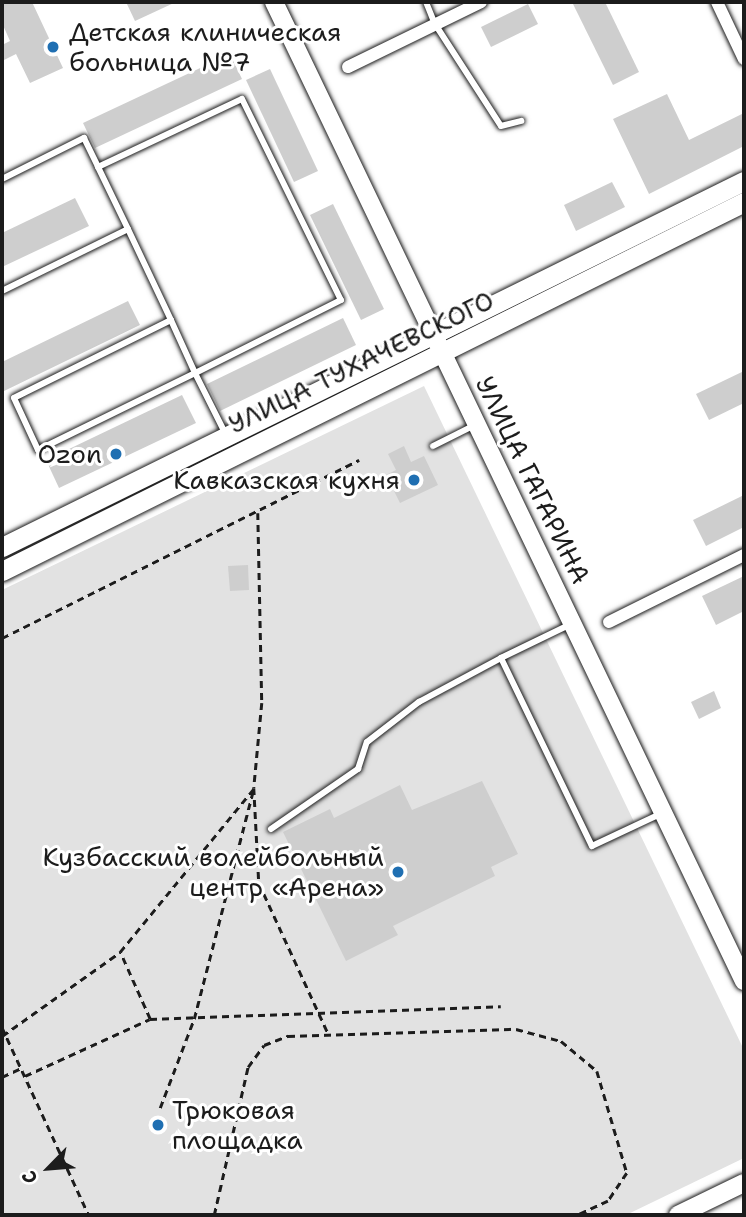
<!DOCTYPE html>
<html>
<head>
<meta charset="utf-8">
<style>
  body { margin:0 }
  #map { position:relative; width:746px; height:1217px; overflow:hidden; background:#fff; font-family:"Shantell Sans",sans-serif }
  div>[style] { position:absolute }
  [style*='--x'] { left:calc(var(--x)*1px); top:calc(var(--y)*1px); width:calc(var(--w)*1px); rotate:calc(var(--a)*1deg) }
  .green>* { inset:0; background:#e2e2e2 }
  .building>* { inset:0; background:#cecece }
  .path>* { height:2.5px; margin-top:-1.25px; transform-origin:0; background:repeating-linear-gradient(90deg,#1c1c1c 0 7px,transparent 0 12px) }
  .roads { filter:drop-shadow(0 0 2px #1c1c1c) drop-shadow(0 0 2px #1c1c1c) }
  .lane>* { height:6px; margin:-3px; padding:0 3px; transform-origin:3px; border-radius:3px; background:#fff }
  .street>* { height:12px; margin:-6px; padding:0 6px; transform-origin:6px; border-radius:6px; background:#fff }
  .secondary>* { height:18px; margin:-9px; padding:0 9px; transform-origin:9px; border-radius:9px; background:#fff }
  .primary>* { height:19px; margin:-9.5px; padding:0 9.5px; transform-origin:9.5px; border-radius:9.5px; background:#fff }
  .dots>* { width:19px; height:19px; translate:-50% -50%; box-sizing:border-box; border:4px solid #fff; border-radius:50% }
  span { translate:-50% -50%; white-space:nowrap; text-align:center; line-height:1.15; -webkit-text-stroke:6px #fff; paint-order:stroke }
  .poi-label { font-size:26px; color:#1c1c1c }
  .left { translate:0 -50%; text-align:left }
  .right { translate:-100% -50%; text-align:right }
  .street-label { font-size:26px; color:#1c1c1c }
  .frame { position:absolute; inset:0; border:4px solid #1c1c1c; pointer-events:none }
  .north { position:absolute; left:14px; top:1133px; width:70px; height:70px; -webkit-text-stroke:5px #fff; paint-order:stroke; rotate:245deg; font-size:19px; font-weight:700; line-height:28px; text-align:center; color:#1c1c1c }
  .north::after { content:''; display:block; margin:auto; width:24px; height:32px; background:#1c1c1c; clip-path:polygon(50% 0,100% 100%,50% 72%,0 100%) }
</style>
</head>
<body>
<div id="map">
  <div class="green">
    <i style="clip-path:polygon(424px 386px,744px 1050px,744px 1158px,626px 1215px,2px 1215px,2px 590px)"></i>
  </div>
  <div class="building">
    <i style="clip-path:polygon(2px 2px,32px 2px,63px 68px,30px 83px,16px 54px,2px 61px,2px 45px,10px 41px,2px 23px)"></i>
    <i style="clip-path:polygon(126px 2px,176px 2px,135px 21px)"></i>
    <i style="clip-path:polygon(572px 2px,605px 2px,639px 72px,613px 85px)"></i>
    <i style="clip-path:polygon(528px 4px,538px 24px,491px 47px,481px 27px)"></i>
    <i style="clip-path:polygon(230px 54px,242px 79px,95px 148px,83px 123px)"></i>
    <i style="clip-path:polygon(270px 69px,318px 171px,294px 182px,246px 80px)"></i>
    <i style="clip-path:polygon(667px 94px,689px 140px,744px 113px,744px 146px,649px 194px,613px 119px)"></i>
    <i style="clip-path:polygon(612px 182px,625px 207px,576px 231px,564px 205px)"></i>
    <i style="clip-path:polygon(75px 198px,89px 226px,2px 267px,2px 233px)"></i>
    <i style="clip-path:polygon(333px 204px,384px 309px,361px 320px,310px 215px)"></i>
    <i style="clip-path:polygon(128px 301px,140px 325px,2px 392px,2px 362px)"></i>
    <i style="clip-path:polygon(343px 318px,356px 345px,220px 411px,207px 384px)"></i>
    <i style="clip-path:polygon(744px 371px,744px 403px,709px 420px,696px 394px)"></i>
    <i style="clip-path:polygon(182px 395px,196px 423px,59px 488px,46px 460px)"></i>
    <i style="clip-path:polygon(404px 446px,411px 462px,424px 456px,438px 485px,400px 503px,386px 475px,396px 470px,388px 454px)"></i>
    <i style="clip-path:polygon(744px 495px,744px 527px,706px 546px,693px 520px)"></i>
    <i style="clip-path:polygon(248px 565px,249px 590px,230px 591px,228px 566px)"></i>
    <i style="clip-path:polygon(744px 576px,744px 611px,716px 625px,702px 596px)"></i>
    <i style="clip-path:polygon(714px 691px,721px 708px,699px 719px,691px 702px)"></i>
    <i style="clip-path:polygon(482px 781px,518px 854px,491px 867px,495px 876px,393px 926px,398px 935px,346px 961px,283px 832px,330px 809px,334px 818px,400px 785px,412px 810px)"></i>
  </div>
  <div class="path">
    <i style="--x:258;--y:513;--w:190;--a:88.8"></i>
    <i style="--x:262;--y:703;--w:85;--a:95.4"></i>
    <i style="--x:254;--y:788;--w:95;--a:87"></i>
    <i style="--x:259;--y:883;--w:167;--a:65.3"></i>
    <i style="--x:2;--y:638;--w:399;--a:-26.5"></i>
    <i style="--x:150;--y:1019;--w:351;--a:-2.1"></i>
    <i style="--x:2;--y:1027;--w:207;--a:65.2"></i>
    <i style="--x:2;--y:1036;--w:145;--a:-35.4"></i>
    <i style="--x:120;--y:952;--w:212;--a:-50.7"></i>
    <i style="--x:25;--y:1076;--w:137;--a:-24.5"></i>
    <i style="--x:150;--y:1019;--w:73;--a:-114.1"></i>
    <i style="--x:2;--y:1077;--w:21;--a:-25"></i>
    <i style="--x:160;--y:1108;--w:95;--a:-69.1"></i>
    <i style="--x:194;--y:1019;--w:236;--a:-75.5"></i>
    <i style="--x:214;--y:1215;--w:152;--a:-77.1"></i>
    <i style="--x:248;--y:1067;--w:27;--a:-54"></i>
    <i style="--x:264;--y:1045;--w:26;--a:-21"></i>
    <i style="--x:288;--y:1036;--w:228;--a:-1.8"></i>
    <i style="--x:516;--y:1029;--w:47;--a:14.9"></i>
    <i style="--x:561;--y:1041;--w:47;--a:39.8"></i>
    <i style="--x:597;--y:1071;--w:106;--a:73.6"></i>
    <i style="--x:627;--y:1173;--w:34;--a:124"></i>
    <i style="--x:608;--y:1201;--w:33;--a:155"></i>
  </div>
  <div class="roads">
    <div class="lane">
      <i style="--x:426;--y:2;--w:24;--a:68"></i>
      <i style="--x:435;--y:24;--w:121;--a:57.1"></i>
      <i style="--x:501;--y:126;--w:21;--a:-14"></i>
      <i style="--x:2;--y:179;--w:92;--a:-26.6"></i>
      <i style="--x:84;--y:138;--w:32;--a:64"></i>
      <i style="--x:2;--y:291;--w:140;--a:-26.2"></i>
      <i style="--x:171;--y:320;--w:175;--a:153.6"></i>
      <i style="--x:14;--y:398;--w:57;--a:65.2"></i>
      <i style="--x:38;--y:450;--w:175;--a:-26.1"></i>
      <i style="--x:195;--y:373;--w:58;--a:-114.4"></i>
      <i style="--x:171;--y:320;--w:101;--a:-115.3"></i>
      <i style="--x:128;--y:229;--w:69;--a:-115.8"></i>
      <i style="--x:98;--y:167;--w:159;--a:-25.3"></i>
      <i style="--x:242;--y:99;--w:224;--a:63.8"></i>
      <i style="--x:341;--y:300;--w:163;--a:153.4"></i>
      <i style="--x:195;--y:373;--w:67;--a:63.4"></i>
      <i style="--x:433;--y:446;--w:47;--a:-26.6"></i>
      <i style="--x:571;--y:624;--w:78;--a:154.1"></i>
      <i style="--x:501;--y:658;--w:209;--a:64.2"></i>
      <i style="--x:592;--y:846;--w:77;--a:-25.2"></i>
      <i style="--x:271;--y:829;--w:106;--a:-34.6"></i>
      <i style="--x:358;--y:769;--w:28;--a:-72"></i>
      <i style="--x:367;--y:742;--w:66;--a:-37.6"></i>
      <i style="--x:419;--y:702;--w:93;--a:-28.2"></i>
    </div>
    <div class="street">
      <i style="--x:717;--y:2;--w:63;--a:64.7"></i>
      <i style="--x:348;--y:67;--w:148;--a:-26"></i>
      <i style="--x:609;--y:622;--w:151;--a:-26.4"></i>
    </div>
    <div class="secondary">
      <i style="--x:274;--y:2;--w:1086;--a:64.36"></i>
      <i style="--x:678;--y:1215;--w:73;--a:-25.9"></i>
    </div>
    <div class="primary">
      <i style="--x:2;--y:547;--w:827;--a:-26.26"></i>
      <i style="--x:2;--y:571;--w:829;--a:-26.44"></i>
    </div>
  </div>
  <div class="dots">
    <i style="left:53px;top:47px;background:#1f6fb2"></i>
    <i style="left:116px;top:454px;background:#1f6fb2"></i>
    <i style="left:414px;top:480px;background:#1f6fb2"></i>
    <i style="left:398px;top:872px;background:#1f6fb2"></i>
    <i style="left:158px;top:1125px;background:#1f6fb2"></i>
  </div>
  <div class="poi-label">
    <span class="left" style="left:69px;top:47px">Детская клиническая<br>больница №7</span>
    <span class="right" style="left:102px;top:454px">Ozon</span>
    <span class="right" style="left:400px;top:480px">Кавказская кухня</span>
    <span class="right" style="left:384px;top:872px">Кузбасский волейбольный<br>центр «Арена»</span>
    <span class="left" style="left:172px;top:1125px">Трюковая<br>площадка</span>
  </div>
  <div class="street-label">
    <span style="left:361px;top:362px;rotate:-26deg">УЛИЦА ТУХАЧЕВСКОГО</span>
    <span style="left:533px;top:480px;rotate:64deg">УЛИЦА ГАГАРИНА</span>
  </div>
  <div class="frame"></div>
  <div class="north">С</div>
</div>
</body>
</html>
